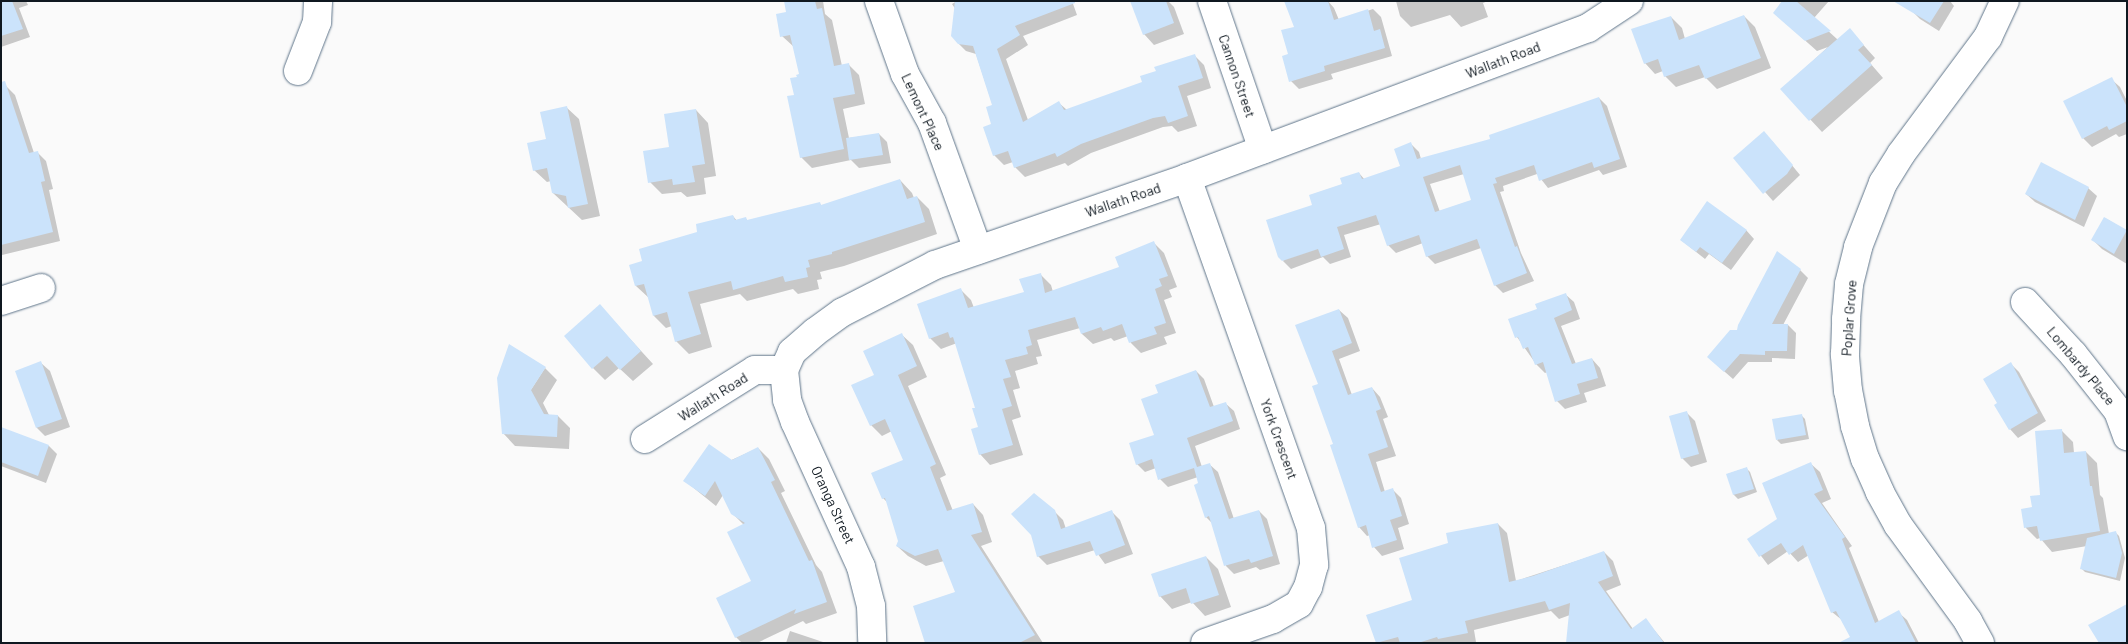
<!DOCTYPE html>
<html>
<head>
<meta charset="utf-8">
<style>
  body { margin:0 }
  #map { position:relative; width:2128px; height:644px; overflow:hidden; background:#fafafa; font-family:Barlow,sans-serif }
  div>[style] { position:absolute }
  [style*='--x'] { left:calc(var(--x)*1px); top:calc(var(--y)*1px); width:calc(var(--w)*1px); rotate:calc(var(--a)*1deg) }
  .shadow>* { inset:0; background:#0003 }
  .building>* { inset:0; background:#cbe3fb }
  .roads { filter:drop-shadow(0 0 1px #5f758a) drop-shadow(0 0 1px #5f758a) }
  .minor>* { height:28px; margin:-14px; padding:0 14px; transform-origin:14px; border-radius:14px; background:#fff }
  .tertiary>* { height:28px; margin:-14px; padding:0 14px; transform-origin:14px; border-radius:14px; background:#fff }
  span { translate:-50% -50%; white-space:nowrap; text-align:center; line-height:1.15; -webkit-text-stroke:4px #fff; paint-order:stroke }
  .street-label { font-size:14px; color:#0f1820 }
  .frame { position:absolute; inset:0; border:2px solid #0f1820; pointer-events:none }
</style>
</head>
<body>
<div id="map">
  <div class="shadow">
    <i style="clip-path:polygon(1px 1px,26px 1px,28px 5px,19px 8px,30px 37px,1px 47px)"></i>
    <i style="clip-path:polygon(785px 1px,823px 1px,825px 14px,832px 20px,842px 66px,849px 65px,859px 75px,865px 104px,843px 109px,849px 138px,879px 134px,887px 142px,891px 163px,859px 168px,851px 160px,812px 168px,801px 157px,796px 96px,800px 75px,794px 47px,782px 36px,788px 13px)"></i>
    <i style="clip-path:polygon(957px 1px,1072px 1px,1077px 15px,1023px 36px,1028px 45px,1006px 59px,1028px 120px,1059px 103px,1067px 110px,1143px 83px,1195px 56px,1204px 65px,1211px 88px,1187px 96px,1197px 126px,1178px 132px,1172px 126px,1163px 127px,1091px 153px,1068px 166px,1065px 163px,1025px 177px,1015px 167px,1013px 162px,1004px 165px,994px 155px,993px 106px,976px 54px,966px 51px,956px 41px,956px 10px,952px 4px)"></i>
    <i style="clip-path:polygon(1132px 1px,1168px 1px,1174px 7px,1184px 34px,1154px 45px,1144px 34px)"></i>
    <i style="clip-path:polygon(1328px 1px,1334px 8px,1339px 20px,1373px 9px,1381px 17px,1392px 56px,1331px 74px,1333px 79px,1299px 89px,1291px 81px,1289px 55px,1296px 27px)"></i>
    <i style="clip-path:polygon(1396px 1px,1488px 1px,1483px 3px,1488px 17px,1461px 27px,1450px 15px,1411px 27px,1400px 16px)"></i>
    <i style="clip-path:polygon(1785px 1px,1829px 1px,1814px 18px,1837px 39px,1839px 40px,1850px 30px,1875px 58px,1870px 63px,1883px 78px,1822px 132px,1782px 89px,1828px 47px,1817px 51px,1774px 13px)"></i>
    <i style="clip-path:polygon(1911px 1px,1950px 1px,1954px 6px,1939px 31px,1920px 19px,1912px 11px)"></i>
    <i style="clip-path:polygon(1744px 16px,1755px 27px,1771px 68px,1717px 89px,1705px 77px,1676px 87px,1665px 76px,1663px 71px,1655px 74px,1645px 63px,1671px 17px,1682px 28px,1685px 39px)"></i>
    <i style="clip-path:polygon(2111px 79px,2120px 87px,2127px 101px,2127px 134px,2119px 137px,2116px 134px,2092px 147px,2083px 138px)"></i>
    <i style="clip-path:polygon(6px 86px,15px 95px,34px 153px,37px 152px,46px 161px,53px 189px,49px 190px,60px 241px,2px 255px,1px 88px)"></i>
    <i style="clip-path:polygon(evenodd,1599px 98px,1607px 106px,1627px 167px,1603px 175px,1599px 170px,1548px 188px,1537px 174px,1503px 186px,1504px 191px,1500px 192px,1521px 253px,1534px 281px,1503px 293px,1495px 285px,1481px 248px,1435px 264px,1427px 256px,1423px 243px,1396px 253px,1388px 245px,1381px 224px,1344px 235px,1351px 257px,1330px 264px,1323px 257px,1291px 269px,1283px 261px,1314px 206px,1359px 173px,1365px 180px,1401px 167px,1411px 144px,1419px 152px,1421px 159px,1492px 140px,1599px 98px,1464px 174px,1472px 201px,1440px 212px,1430px 184px,1464px 174px)"></i>
    <i style="clip-path:polygon(566px 107px,579px 119px,600px 216px,582px 220px,553px 193px,551px 181px,547px 182px,534px 170px,547px 140px)"></i>
    <i style="clip-path:polygon(696px 110px,708px 123px,716px 176px,704px 178px,706px 194px,687px 197px,681px 192px,662px 194px,650px 182px)"></i>
    <i style="clip-path:polygon(1772px 141px,1800px 175px,1773px 201px,1735px 158px)"></i>
    <i style="clip-path:polygon(900px 180px,912px 193px,914px 198px,917px 197px,929px 209px,937px 234px,844px 266px,820px 272px,822px 279px,817px 280px,819px 289px,798px 294px,793px 289px,747px 301px,740px 294px,700px 304px,712px 347px,689px 354px,676px 341px,672px 326px,666px 328px,654px 316px,649px 298px,636px 286px,644px 262px,733px 216px,737px 221px,746px 219px,748px 221px,820px 204px,822px 206px)"></i>
    <i style="clip-path:polygon(2088px 188px,2097px 196px,2084px 227px,2035px 202px,2026px 194px)"></i>
    <i style="clip-path:polygon(2105px 218px,2127px 231px,2127px 264px,2102px 249px,2093px 240px)"></i>
    <i style="clip-path:polygon(1746px 230px,1754px 239px,1731px 270px,1709px 254px,1705px 259px,1681px 240px)"></i>
    <i style="clip-path:polygon(1154px 243px,1164px 253px,1177px 287px,1169px 290px,1172px 297px,1164px 300px,1176px 333px,1164px 337px,1167px 344px,1141px 353px,1131px 343px,1128px 336px,1114px 341px,1111px 338px,1093px 344px,1082px 334px,1080px 328px,1037px 340px,1042px 356px,1036px 357px,1038px 364px,1015px 371px,1020px 388px,1013px 390px,1021px 417px,1012px 420px,1023px 455px,990px 465px,980px 454px,980px 428px,976px 408px,957px 343px,941px 349px,930px 338px,961px 290px,971px 300px,974px 308px,1025px 293px,1041px 275px,1051px 285px,1053px 292px,1121px 267px)"></i>
    <i style="clip-path:polygon(1800px 270px,1808px 278px,1783px 325px,1788px 325px,1796px 333px,1795px 359px,1772px 358px,1772px 362px,1748px 362px,1733px 379px,1717px 365px,1739px 332px)"></i>
    <i style="clip-path:polygon(1565px 294px,1574px 302px,1580px 319px,1561px 326px,1576px 364px,1592px 359px,1600px 368px,1606px 386px,1584px 393px,1587px 402px,1565px 409px,1557px 401px,1547px 372px,1545px 373px,1536px 364px,1517px 337px,1538px 309px)"></i>
    <i style="clip-path:polygon(600px 306px,653px 364px,633px 381px,619px 368px,605px 380px,593px 368px)"></i>
    <i style="clip-path:polygon(1339px 310px,1348px 318px,1360px 351px,1339px 359px,1352px 395px,1372px 388px,1380px 397px,1388px 417px,1383px 419px,1396px 456px,1376px 462px,1385px 492px,1393px 490px,1401px 498px,1409px 524px,1398px 528px,1404px 549px,1382px 556px,1374px 547px,1370px 535px,1367px 536px,1359px 527px,1319px 385px)"></i>
    <i style="clip-path:polygon(902px 335px,913px 345px,927px 377px,908px 386px,946px 475px,940px 478px,953px 511px,973px 504px,983px 515px,992px 542px,981px 546px,1043px 643px,926px 643px,957px 592px,944px 561px,926px 566px,908px 556px,897px 546px,900px 541px,888px 503px,883px 498px,905px 460px,892px 431px,882px 436px,871px 425px,876px 376px)"></i>
    <i style="clip-path:polygon(41px 363px,50px 371px,70px 427px,45px 436px,37px 428px)"></i>
    <i style="clip-path:polygon(2011px 364px,2019px 372px,2046px 421px,2018px 438px,2010px 429px,1999px 403px)"></i>
    <i style="clip-path:polygon(545px 368px,557px 380px,543px 403px,549px 415px,558px 416px,570px 428px,569px 449px,515px 446px,503px 433px)"></i>
    <i style="clip-path:polygon(1196px 371px,1204px 379px,1214px 407px,1225px 403px,1234px 411px,1240px 429px,1195px 446px,1202px 467px,1209px 464px,1218px 472px,1234px 519px,1259px 511px,1267px 519px,1280px 564px,1260px 570px,1256px 567px,1234px 574px,1226px 566px,1212px 523px,1206px 517px,1198px 477px,1168px 487px,1160px 479px,1156px 468px,1145px 472px,1137px 464px,1156px 435px,1159px 394px)"></i>
    <i style="clip-path:polygon(1687px 413px,1695px 421px,1707px 462px,1691px 467px,1682px 458px)"></i>
    <i style="clip-path:polygon(1801px 415px,1805px 419px,1809px 439px,1781px 444px,1777px 440px)"></i>
    <i style="clip-path:polygon(1px 428px,49px 446px,57px 454px,46px 483px,1px 466px)"></i>
    <i style="clip-path:polygon(2062px 431px,2073px 442px,2074px 453px,2086px 452px,2097px 463px,2100px 495px,2103px 498px,2109px 534px,2115px 532px,2119px 536px,2125px 558px,2120px 581px,2085px 572px,2081px 568px,2087px 546px,2052px 552px,2040px 538px,2037px 539px,2026px 528px,2022px 510px,2034px 508px,2042px 496px)"></i>
    <i style="clip-path:polygon(758px 448px,769px 459px,785px 491px,781px 493px,816px 565px,822px 572px,837px 613px,806px 624px,803px 621px,757px 643px,742px 643px,736px 637px,752px 582px,744px 525px,732px 513px,723px 495px,716px 506px,685px 481px)"></i>
    <i style="clip-path:polygon(1811px 464px,1820px 472px,1831px 499px,1822px 503px,1852px 546px,1849px 548px,1879px 622px,1898px 612px,1907px 620px,1919px 643px,1854px 643px,1842px 620px,1832px 612px,1809px 555px,1798px 562px,1788px 551px,1768px 565px,1749px 540px,1779px 519px)"></i>
    <i style="clip-path:polygon(1746px 468px,1750px 472px,1757px 492px,1738px 499px,1734px 495px,1728px 474px)"></i>
    <i style="clip-path:polygon(1054px 511px,1063px 520px,1066px 529px,1112px 512px,1120px 520px,1133px 554px,1105px 564px,1095px 550px,1047px 565px,1038px 556px)"></i>
    <i style="clip-path:polygon(1498px 524px,1507px 533px,1516px 581px,1604px 552px,1613px 561px,1621px 585px,1606px 591px,1633px 629px,1646px 620px,1665px 643px,1567px 643px,1570px 615px,1559px 619px,1551px 611px,1474px 630px,1476px 642px,1471px 643px,1377px 643px,1368px 615px,1414px 601px,1449px 544px)"></i>
    <i style="clip-path:polygon(1206px 557px,1218px 569px,1231px 607px,1205px 616px,1192px 602px,1172px 609px,1160px 596px)"></i>
    <i style="clip-path:polygon(790px 631px,823px 642px,824px 643px,786px 643px)"></i>
  </div>
  <div class="building">
    <i style="clip-path:polygon(1px 1px,12px 1px,23px 29px,1px 36px)"></i>
    <i style="clip-path:polygon(784px 1px,815px 1px,817px 9px,822px 8px,834px 66px,849px 63px,855px 94px,833px 98px,844px 149px,800px 158px,787px 96px,794px 95px,790px 78px,797px 77px,796px 75px,799px 74px,790px 35px,780px 37px,776px 14px,786px 12px)"></i>
    <i style="clip-path:polygon(955px 1px,1075px 1px,1075px 3px,1015px 26px,1020px 35px,997px 49px,1023px 122px,1059px 101px,1064px 110px,1142px 82px,1140px 76px,1156px 71px,1154px 67px,1195px 54px,1203px 78px,1178px 86px,1188px 116px,1168px 123px,1165px 116px,1153px 118px,1081px 144px,1057px 157px,1055px 153px,1014px 168px,1008px 151px,993px 156px,983px 127px,991px 124px,986px 107px,992px 105px,973px 46px,958px 44px,951px 36px)"></i>
    <i style="clip-path:polygon(1130px 1px,1166px 1px,1174px 23px,1143px 35px)"></i>
    <i style="clip-path:polygon(1284px 1px,1328px 1px,1334px 20px,1368px 9px,1374px 31px,1380px 29px,1385px 48px,1324px 66px,1325px 71px,1289px 82px,1282px 56px,1288px 54px,1281px 30px,1294px 27px)"></i>
    <i style="clip-path:polygon(1782px 1px,1796px 1px,1831px 31px,1805px 41px,1773px 13px)"></i>
    <i style="clip-path:polygon(1893px 1px,1944px 1px,1930px 23px)"></i>
    <i style="clip-path:polygon(1744px 15px,1761px 58px,1705px 79px,1699px 65px,1664px 77px,1658px 59px,1644px 64px,1631px 29px,1671px 16px,1679px 40px)"></i>
    <i style="clip-path:polygon(1850px 28px,1864px 45px,1858px 50px,1872px 65px,1809px 121px,1780px 89px)"></i>
    <i style="clip-path:polygon(2112px 77px,2127px 107px,2127px 121px,2109px 130px,2107px 126px,2082px 139px,2063px 101px)"></i>
    <i style="clip-path:polygon(5px 81px,29px 153px,38px 151px,45px 181px,41px 182px,53px 232px,1px 245px,1px 82px)"></i>
    <i style="clip-path:polygon(evenodd,1599px 97px,1620px 159px,1594px 168px,1592px 162px,1539px 181px,1534px 165px,1495px 178px,1497px 183px,1493px 184px,1515px 247px,1517px 246px,1527px 273px,1494px 286px,1477px 239px,1426px 257px,1419px 235px,1387px 246px,1376px 215px,1337px 227px,1344px 249px,1321px 257px,1318px 249px,1282px 261px,1278px 257px,1266px 220px,1312px 205px,1309px 195px,1342px 184px,1340px 178px,1359px 172px,1362px 179px,1400px 166px,1394px 149px,1411px 142px,1417px 159px,1490px 139px,1489px 135px,1599px 97px,1460px 165px,1471px 200px,1435px 212px,1423px 177px,1460px 165px)"></i>
    <i style="clip-path:polygon(567px 106px,588px 204px,568px 208px,566px 196px,552px 193px,547px 168px,533px 171px,527px 143px,546px 139px,540px 112px)"></i>
    <i style="clip-path:polygon(696px 109px,705px 164px,692px 166px,695px 182px,673px 185px,672px 179px,648px 183px,643px 151px,669px 147px,664px 114px)"></i>
    <i style="clip-path:polygon(1764px 131px,1793px 165px,1787px 174px,1763px 194px,1733px 158px)"></i>
    <i style="clip-path:polygon(879px 133px,883px 155px,849px 160px,846px 138px)"></i>
    <i style="clip-path:polygon(2041px 162px,2089px 187px,2075px 220px,2025px 194px)"></i>
    <i style="clip-path:polygon(900px 179px,907px 199px,917px 196px,925px 222px,832px 252px,832px 254px,808px 260px,810px 267px,806px 268px,808px 277px,785px 282px,783px 276px,733px 290px,731px 281px,688px 292px,701px 334px,675px 342px,667px 312px,653px 316px,644px 284px,635px 286px,629px 265px,642px 261px,639px 249px,697px 232px,696px 224px,733px 215px,735px 220px,746px 217px,747px 220px,820px 202px,821px 205px)"></i>
    <i style="clip-path:polygon(1707px 201px,1747px 230px,1722px 263px,1700px 247px,1696px 252px,1680px 240px)"></i>
    <i style="clip-path:polygon(2104px 217px,2127px 230px,2114px 254px,2091px 240px)"></i>
    <i style="clip-path:polygon(1154px 241px,1168px 276px,1159px 279px,1162px 286px,1155px 289px,1166px 323px,1154px 327px,1157px 334px,1129px 343px,1122px 324px,1103px 331px,1101px 327px,1081px 334px,1075px 317px,1028px 330px,1032px 345px,1026px 347px,1028px 354px,1005px 360px,1011px 377px,1003px 379px,1012px 406px,1002px 409px,1013px 445px,979px 455px,971px 429px,978px 427px,972px 408px,975px 408px,953px 337px,950px 338px,948px 332px,929px 339px,917px 304px,961px 288px,968px 308px,1024px 292px,1019px 279px,1041px 273px,1045px 293px,1119px 267px,1115px 257px)"></i>
    <i style="clip-path:polygon(1777px 251px,1801px 269px,1772px 324px,1788px 324px,1787px 351px,1765px 351px,1765px 355px,1740px 354px,1724px 372px,1707px 357px,1730px 330px,1737px 330px,1738px 325px)"></i>
    <i style="clip-path:polygon(1566px 293px,1572px 310px,1554px 318px,1572px 364px,1592px 358px,1598px 378px,1577px 384px,1580px 394px,1555px 402px,1543px 362px,1535px 365px,1528px 347px,1523px 349px,1518px 337px,1515px 338px,1508px 319px,1537px 309px,1535px 304px)"></i>
    <i style="clip-path:polygon(600px 304px,641px 351px,620px 370px,607px 356px,592px 369px,564px 336px)"></i>
    <i style="clip-path:polygon(1339px 309px,1352px 343px,1332px 351px,1348px 395px,1372px 387px,1381px 409px,1376px 411px,1388px 447px,1368px 454px,1381px 492px,1393px 488px,1402px 516px,1390px 520px,1397px 540px,1372px 548px,1366px 525px,1358px 528px,1348px 498px,1330px 445px,1333px 444px,1312px 386px,1318px 384px,1295px 325px)"></i>
    <i style="clip-path:polygon(902px 333px,917px 366px,898px 375px,936px 464px,930px 467px,947px 511px,973px 503px,982px 532px,971px 535px,1035px 635px,1019px 643px,925px 643px,913px 606px,955px 592px,938px 549px,915px 556px,896px 546px,898px 541px,885px 498px,882px 499px,871px 473px,903px 460px,885px 419px,870px 426px,851px 385px,874px 375px,863px 351px)"></i>
    <i style="clip-path:polygon(509px 344px,546px 367px,531px 390px,544px 414px,558px 415px,557px 437px,502px 434px,497px 378px)"></i>
    <i style="clip-path:polygon(41px 361px,62px 419px,36px 428px,15px 371px)"></i>
    <i style="clip-path:polygon(2011px 362px,2038px 413px,2009px 430px,1994px 405px,1997px 403px,1983px 379px)"></i>
    <i style="clip-path:polygon(1196px 370px,1210px 407px,1226px 402px,1233px 421px,1187px 438px,1197px 467px,1210px 463px,1229px 519px,1259px 510px,1273px 556px,1251px 563px,1249px 559px,1224px 566px,1209px 516px,1205px 518px,1194px 485px,1198px 483px,1194px 468px,1158px 480px,1152px 459px,1136px 465px,1129px 443px,1154px 435px,1141px 399px,1158px 393px,1155px 385px)"></i>
    <i style="clip-path:polygon(1687px 411px,1699px 454px,1681px 459px,1669px 416px)"></i>
    <i style="clip-path:polygon(1802px 414px,1806px 435px,1776px 440px,1772px 419px)"></i>
    <i style="clip-path:polygon(1px 427px,49px 445px,38px 476px,1px 462px)"></i>
    <i style="clip-path:polygon(2062px 429px,2064px 453px,2086px 451px,2090px 486px,2092px 486px,2100px 531px,2040px 541px,2037px 526px,2024px 528px,2021px 509px,2032px 507px,2030px 496px,2040px 495px,2035px 431px)"></i>
    <i style="clip-path:polygon(709px 444px,732px 460px,758px 447px,775px 480px,771px 482px,809px 561px,812px 560px,827px 602px,794px 614px,796px 609px,735px 638px,716px 598px,751px 581px,727px 532px,745px 523px,731px 514px,715px 481px,705px 496px,683px 481px)"></i>
    <i style="clip-path:polygon(1811px 462px,1823px 490px,1814px 494px,1845px 537px,1842px 539px,1875px 623px,1899px 610px,1916px 643px,1838px 643px,1850px 637px,1836px 611px,1831px 613px,1803px 545px,1789px 555px,1781px 543px,1759px 557px,1747px 539px,1777px 519px,1762px 483px)"></i>
    <i style="clip-path:polygon(1747px 467px,1754px 489px,1733px 495px,1726px 474px)"></i>
    <i style="clip-path:polygon(1034px 493px,1055px 510px,1061px 529px,1112px 510px,1125px 545px,1096px 556px,1090px 541px,1037px 557px,1031px 535px,1011px 514px)"></i>
    <i style="clip-path:polygon(1498px 523px,1509px 582px,1533px 576px,1604px 551px,1613px 576px,1598px 582px,1631px 629px,1646px 618px,1664px 643px,1566px 643px,1570px 603px,1549px 610px,1545px 601px,1465px 621px,1468px 633px,1438px 639px,1437px 637px,1418px 643px,1400px 643px,1398px 637px,1376px 643px,1366px 615px,1412px 600px,1399px 558px,1448px 543px,1446px 533px)"></i>
    <i style="clip-path:polygon(2116px 531px,2122px 553px,2116px 578px,2080px 569px,2087px 538px)"></i>
    <i style="clip-path:polygon(1206px 556px,1219px 595px,1191px 604px,1186px 588px,1159px 597px,1151px 574px)"></i>
    <i style="clip-path:polygon(2127px 604px,2127px 643px,2099px 643px,2088px 625px)"></i>
  </div>
  <div class="roads">
    <div class="minor">
      <i style="--x:879;--y:1;--w:77;--a:70.4"></i>
      <i style="--x:905;--y:74;--w:56;--a:61.1"></i>
      <i style="--x:932;--y:123;--w:135;--a:70.1"></i>
      <i style="--x:1212;--y:1;--w:157;--a:71.1"></i>
      <i style="--x:298;--y:71;--w:53;--a:-68.8"></i>
      <i style="--x:317;--y:22;--w:21;--a:-87"></i>
      <i style="--x:1187;--y:178;--w:371;--a:70.5"></i>
      <i style="--x:1311;--y:528;--w:37;--a:85"></i>
      <i style="--x:1314;--y:565;--w:23;--a:105"></i>
      <i style="--x:1308;--y:587;--w:19;--a:118"></i>
      <i style="--x:1299;--y:604;--w:30;--a:150"></i>
      <i style="--x:1273;--y:619;--w:72;--a:160.6"></i>
      <i style="--x:1;--y:301;--w:42;--a:-18"></i>
      <i style="--x:2025;--y:302;--w:71;--a:47.3"></i>
      <i style="--x:2073;--y:354;--w:73;--a:51.7"></i>
      <i style="--x:2118;--y:411;--w:27;--a:70"></i>
      <i style="--x:784;--y:370;--w:30;--a:84"></i>
      <i style="--x:787;--y:400;--w:23;--a:70"></i>
      <i style="--x:795;--y:422;--w:159;--a:65.5"></i>
      <i style="--x:861;--y:567;--w:40;--a:75.6"></i>
      <i style="--x:871;--y:606;--w:37;--a:88"></i>
      <i style="--x:645;--y:439;--w:130;--a:-32.1"></i>
      <i style="--x:755;--y:370;--w:29;--a:0"></i>
      <i style="--x:784;--y:370;--w:20;--a:-66"></i>
      <i style="--x:792;--y:352;--w:30;--a:-41"></i>
      <i style="--x:815;--y:332;--w:34;--a:-36"></i>
      <i style="--x:843;--y:312;--w:103;--a:-27.1"></i>
      <i style="--x:935;--y:265;--w:267;--a:-19"></i>
      <i style="--x:1187;--y:178;--w:428;--a:-20.5"></i>
      <i style="--x:1588;--y:28;--w:49;--a:-33.4"></i>
    </div>
    <div class="tertiary">
      <i style="--x:1980;--y:643;--w:25;--a:-119"></i>
      <i style="--x:1968;--y:621;--w:119;--a:-126.1"></i>
      <i style="--x:1898;--y:525;--w:38;--a:-119"></i>
      <i style="--x:1880;--y:492;--w:36;--a:-114"></i>
      <i style="--x:1865;--y:459;--w:34;--a:-107"></i>
      <i style="--x:1855;--y:426;--w:36;--a:-101"></i>
      <i style="--x:1848;--y:391;--w:37;--a:-95"></i>
      <i style="--x:1845;--y:354;--w:35;--a:-88"></i>
      <i style="--x:1846;--y:319;--w:35;--a:-85"></i>
      <i style="--x:1849;--y:284;--w:38;--a:-76"></i>
      <i style="--x:1858;--y:247;--w:69;--a:-68.7"></i>
      <i style="--x:1883;--y:183;--w:34;--a:-58"></i>
      <i style="--x:1901;--y:154;--w:146;--a:-53.4"></i>
      <i style="--x:1988;--y:37;--w:40;--a:-65"></i>
    </div>
  </div>
  <div class="street-label">
    <span style="left:1503px;top:60px;rotate:-21deg">Wallath Road</span>
    <span style="left:1237px;top:76px;rotate:71deg">Cannon Street</span>
    <span style="left:923px;top:112px;rotate:65deg">Lemont Place</span>
    <span style="left:1123px;top:200px;rotate:-19deg">Wallath Road</span>
    <span style="left:1849px;top:318px;rotate:-86deg">Poplar Grove</span>
    <span style="left:2081px;top:366px;rotate:50deg">Lombardy Place</span>
    <span style="left:713px;top:397px;rotate:-32deg">Wallath Road</span>
    <span style="left:1279px;top:439px;rotate:70deg">York Crescent</span>
    <span style="left:833px;top:505px;rotate:65deg">Oranga Street</span>
  </div>
  <div class="frame"></div>
</div>
</body>
</html>
